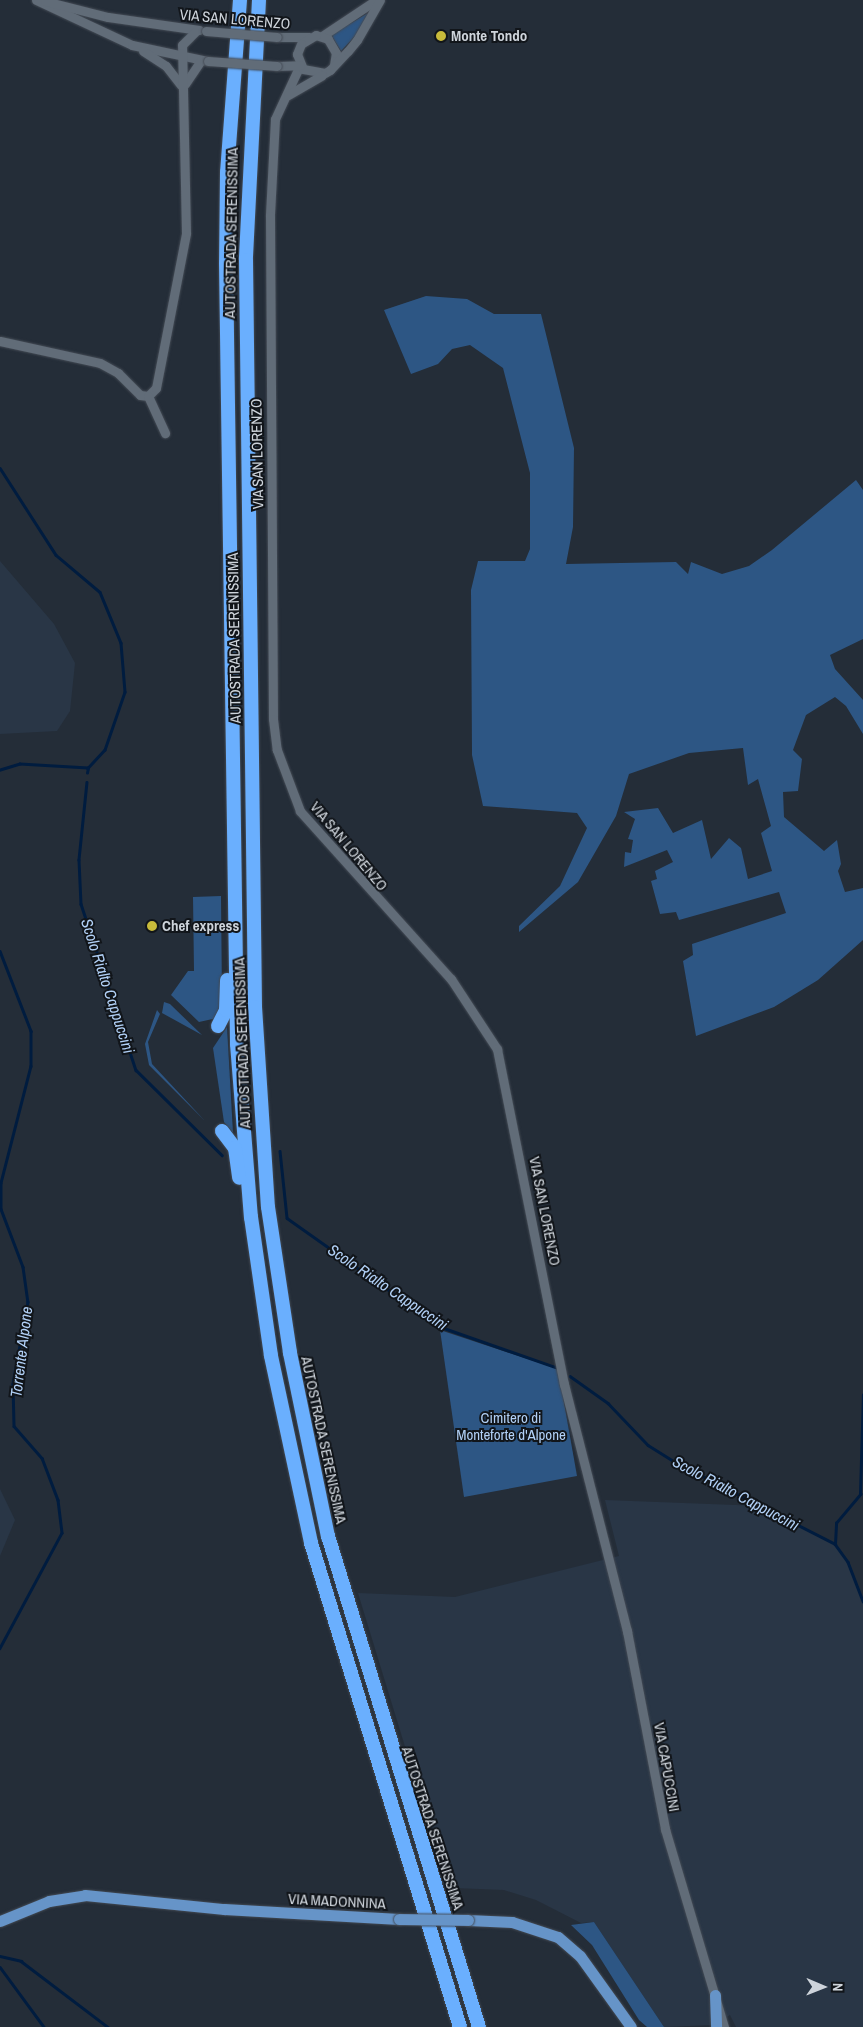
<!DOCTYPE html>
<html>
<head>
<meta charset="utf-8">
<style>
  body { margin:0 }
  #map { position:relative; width:863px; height:2027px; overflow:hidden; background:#242d38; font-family:"Archivo Narrow",sans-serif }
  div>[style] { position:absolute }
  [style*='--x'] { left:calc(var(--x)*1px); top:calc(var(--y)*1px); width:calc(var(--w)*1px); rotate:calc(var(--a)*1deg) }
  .built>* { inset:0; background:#293646 }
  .green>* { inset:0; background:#2d5684 }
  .stream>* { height:2.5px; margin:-1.25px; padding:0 1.25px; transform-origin:1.25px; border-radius:1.25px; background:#001c3f }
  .roads { filter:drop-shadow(0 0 1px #434a54) drop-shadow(0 0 1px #434a54) }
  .minor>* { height:9px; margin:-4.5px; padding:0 4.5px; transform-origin:4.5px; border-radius:4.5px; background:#616c78 }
  .major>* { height:11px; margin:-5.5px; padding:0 5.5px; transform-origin:5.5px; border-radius:5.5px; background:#6694c8 }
  .highway>* { height:14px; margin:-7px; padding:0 7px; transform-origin:7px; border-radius:7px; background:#6aaffe }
  .bridges { filter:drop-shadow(0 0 1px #434a54) drop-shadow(0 0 1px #434a54) }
  .minor-bridge>* { height:9px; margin:-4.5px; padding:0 4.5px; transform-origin:4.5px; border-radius:4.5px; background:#616c78 }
  .major-bridge>* { height:11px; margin:-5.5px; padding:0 5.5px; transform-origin:5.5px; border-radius:5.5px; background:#6694c8 }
  .dots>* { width:14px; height:14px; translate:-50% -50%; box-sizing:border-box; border:2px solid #11151a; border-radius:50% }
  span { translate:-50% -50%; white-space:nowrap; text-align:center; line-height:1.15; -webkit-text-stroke:4px #11151a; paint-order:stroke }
  .street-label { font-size:15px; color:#ced4db }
  .poi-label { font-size:15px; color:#ced4db; font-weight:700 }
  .left { translate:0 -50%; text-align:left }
  .park-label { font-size:15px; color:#b2d1f7 }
  .water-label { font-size:16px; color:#b1d0f6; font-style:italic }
  .north { position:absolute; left:798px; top:1962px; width:50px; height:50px; -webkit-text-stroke:4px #11151a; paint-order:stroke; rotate:91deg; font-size:14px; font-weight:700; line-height:20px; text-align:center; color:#ced4db }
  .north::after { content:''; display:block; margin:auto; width:18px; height:22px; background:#ced4db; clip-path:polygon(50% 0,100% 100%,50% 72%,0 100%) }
</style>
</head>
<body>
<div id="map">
  <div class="built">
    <i style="clip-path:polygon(0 561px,54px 624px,75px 663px,70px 711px,57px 731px,0 734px)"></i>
    <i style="clip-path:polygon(0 1489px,15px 1520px,0 1556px)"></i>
    <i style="clip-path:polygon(605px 1500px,761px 1506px,835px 1544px,848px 1562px,863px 1601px,863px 2027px,736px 2027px,730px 2015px,714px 2025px,664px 2027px,594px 1922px,581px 1923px,536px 1900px,504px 1890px,455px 1888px,441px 1864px,358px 1593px,455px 1597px,619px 1556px)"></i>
  </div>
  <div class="green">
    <i style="clip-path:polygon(368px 13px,357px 34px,341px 51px,331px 35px)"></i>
    <i style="clip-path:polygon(426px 296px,467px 299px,494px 314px,541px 314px,574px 448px,573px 527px,566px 564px,676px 562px,688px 574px,691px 562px,722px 574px,749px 566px,772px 550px,856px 480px,863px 490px,863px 639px,830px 655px,835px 669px,863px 700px,863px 734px,846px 706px,835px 697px,806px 715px,793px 750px,802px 759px,798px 791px,783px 792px,784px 817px,824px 851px,837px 840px,841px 864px,838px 871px,845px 892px,863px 888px,863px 940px,818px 980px,774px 1007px,696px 1036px,683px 961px,693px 955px,692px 944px,786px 913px,779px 892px,679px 920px,676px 912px,660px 914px,651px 881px,657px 879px,655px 871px,673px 862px,667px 850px,624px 867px,625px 852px,631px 853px,633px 840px,628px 839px,635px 819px,624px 812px,658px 808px,673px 833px,702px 820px,711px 859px,729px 838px,741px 848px,748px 879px,772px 871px,761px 833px,771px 826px,758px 779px,748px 785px,743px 748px,689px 753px,629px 774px,616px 816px,578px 882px,519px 932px,519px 926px,560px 886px,587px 828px,577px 813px,483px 806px,472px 755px,471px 590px,478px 561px,525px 561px,530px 549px,530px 473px,503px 368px,470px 345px,452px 349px,438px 364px,411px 374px,384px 310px)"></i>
    <i style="clip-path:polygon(221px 896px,222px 999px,217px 1018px,199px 1022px,171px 995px,188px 971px,194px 971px,193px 897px)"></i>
    <i style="clip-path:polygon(164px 1002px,170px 1004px,202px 1035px,162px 1013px)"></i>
    <i style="clip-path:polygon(157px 1010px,160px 1014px,148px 1042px,152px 1064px,205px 1121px,149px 1065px,145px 1044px)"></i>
    <i style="clip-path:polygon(227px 1027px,233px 1133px,224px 1122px,213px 1048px)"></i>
    <i style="clip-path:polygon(440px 1330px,558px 1369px,577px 1476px,464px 1497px)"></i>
    <i style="clip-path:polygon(594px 1922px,664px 2027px,647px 2027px,639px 2020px,592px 1945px,571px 1925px)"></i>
  </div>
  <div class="stream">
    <i style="--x:0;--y:468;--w:103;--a:57.2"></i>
    <i style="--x:56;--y:555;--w:57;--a:40.1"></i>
    <i style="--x:100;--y:592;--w:55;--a:67.6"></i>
    <i style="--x:121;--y:643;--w:49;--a:85.3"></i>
    <i style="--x:125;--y:692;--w:61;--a:109"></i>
    <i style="--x:105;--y:750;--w:25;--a:133"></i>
    <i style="--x:88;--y:768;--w:68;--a:-176.6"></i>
    <i style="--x:20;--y:764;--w:21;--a:163"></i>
    <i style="--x:87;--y:773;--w:5;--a:-79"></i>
    <i style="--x:87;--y:782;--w:78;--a:95.9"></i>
    <i style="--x:79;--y:860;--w:44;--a:87.4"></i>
    <i style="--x:81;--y:904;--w:175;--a:71.7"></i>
    <i style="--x:136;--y:1070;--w:121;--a:44.7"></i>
    <i style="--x:0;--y:951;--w:86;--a:68.8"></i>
    <i style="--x:31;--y:1031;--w:35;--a:90"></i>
    <i style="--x:31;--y:1066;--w:121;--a:104.4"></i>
    <i style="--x:1;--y:1183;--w:26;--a:90"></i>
    <i style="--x:1;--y:1209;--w:62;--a:69.2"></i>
    <i style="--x:23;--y:1267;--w:35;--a:82"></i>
    <i style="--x:28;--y:1302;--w:83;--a:100.4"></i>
    <i style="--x:13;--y:1384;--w:42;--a:88.6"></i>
    <i style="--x:14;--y:1426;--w:43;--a:48.8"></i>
    <i style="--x:42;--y:1458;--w:45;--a:69.1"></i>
    <i style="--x:58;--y:1500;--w:33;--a:83"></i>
    <i style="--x:62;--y:1533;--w:131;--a:118.3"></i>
    <i style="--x:280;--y:1151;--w:67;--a:84"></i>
    <i style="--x:287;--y:1218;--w:189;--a:35.3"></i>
    <i style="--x:441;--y:1327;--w:124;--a:19.3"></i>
    <i style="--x:570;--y:1376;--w:47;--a:35.4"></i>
    <i style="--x:608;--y:1403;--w:58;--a:46.4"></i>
    <i style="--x:648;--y:1445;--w:32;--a:32"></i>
    <i style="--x:675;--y:1462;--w:180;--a:27.1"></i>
    <i style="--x:835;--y:1544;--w:22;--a:54"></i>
    <i style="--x:848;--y:1562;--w:42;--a:69"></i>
    <i style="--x:835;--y:1544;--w:21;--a:-87"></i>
    <i style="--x:836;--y:1523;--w:38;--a:-50"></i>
    <i style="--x:860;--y:1494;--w:99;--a:-88.3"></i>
    <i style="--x:0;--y:1956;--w:22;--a:13"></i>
    <i style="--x:21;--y:1961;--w:109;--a:37.2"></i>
    <i style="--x:0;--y:1967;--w:74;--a:53.7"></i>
  </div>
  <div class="roads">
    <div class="minor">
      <i style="--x:36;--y:0;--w:106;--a:25.1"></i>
      <i style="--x:132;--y:45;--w:78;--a:11.9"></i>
      <i style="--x:45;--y:1;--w:65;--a:14.3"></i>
      <i style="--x:108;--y:17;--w:92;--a:8.1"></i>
      <i style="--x:322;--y:36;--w:65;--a:-33.7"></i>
      <i style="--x:277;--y:37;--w:32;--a:0"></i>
      <i style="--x:143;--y:51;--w:27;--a:33"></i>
      <i style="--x:166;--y:66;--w:24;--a:52"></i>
      <i style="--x:300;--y:65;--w:60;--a:114.8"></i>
      <i style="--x:275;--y:119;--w:97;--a:93"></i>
      <i style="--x:270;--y:216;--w:503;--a:89.66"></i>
      <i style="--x:273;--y:719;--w:31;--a:83"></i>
      <i style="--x:277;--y:750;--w:65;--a:69.3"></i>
      <i style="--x:300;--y:811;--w:226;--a:48.1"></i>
      <i style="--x:451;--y:979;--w:84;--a:56.7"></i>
      <i style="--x:497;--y:1049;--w:342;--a:78.7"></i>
      <i style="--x:564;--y:1384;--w:255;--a:75.7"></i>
      <i style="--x:627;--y:1631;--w:202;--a:79.1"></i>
      <i style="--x:665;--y:1829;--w:207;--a:73.4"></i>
      <i style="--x:334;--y:65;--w:12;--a:-81"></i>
      <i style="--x:336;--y:53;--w:16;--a:-120"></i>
      <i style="--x:328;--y:39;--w:13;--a:-162"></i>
      <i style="--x:316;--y:35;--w:17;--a:149"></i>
      <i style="--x:301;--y:44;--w:11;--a:112"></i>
      <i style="--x:297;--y:54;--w:16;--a:68"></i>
      <i style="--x:303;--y:69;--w:22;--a:10"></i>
      <i style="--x:325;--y:73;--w:6;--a:-31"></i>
      <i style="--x:330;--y:70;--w:26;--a:-47"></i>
      <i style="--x:348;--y:51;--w:14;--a:-51"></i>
      <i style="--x:357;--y:40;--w:46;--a:-60.1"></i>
      <i style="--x:277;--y:66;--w:23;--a:-2"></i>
      <i style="--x:185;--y:84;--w:29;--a:-56"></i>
      <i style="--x:288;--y:95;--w:39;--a:-30"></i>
      <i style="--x:0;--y:341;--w:102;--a:12.4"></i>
      <i style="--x:100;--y:363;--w:21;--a:29"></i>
      <i style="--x:118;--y:373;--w:31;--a:45"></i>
      <i style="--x:140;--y:395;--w:8;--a:7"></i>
      <i style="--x:148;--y:396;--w:11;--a:-45"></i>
      <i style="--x:156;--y:388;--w:158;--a:-79"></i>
      <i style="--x:186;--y:233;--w:188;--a:-91.2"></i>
      <i style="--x:182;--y:45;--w:21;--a:-45"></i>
      <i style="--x:148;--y:396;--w:41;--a:65.3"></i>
    </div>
    <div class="major">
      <i style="--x:468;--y:1920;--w:44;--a:2.6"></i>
      <i style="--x:512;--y:1922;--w:48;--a:18.1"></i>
      <i style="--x:558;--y:1937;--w:29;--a:41"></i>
      <i style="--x:580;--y:1956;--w:87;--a:54.3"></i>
      <i style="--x:0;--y:1921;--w:53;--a:-22.2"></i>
      <i style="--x:49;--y:1901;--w:36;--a:-9"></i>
      <i style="--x:85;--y:1895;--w:140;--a:5.8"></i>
      <i style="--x:224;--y:1909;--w:175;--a:3.3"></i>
      <i style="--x:715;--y:1995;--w:32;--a:88"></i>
    </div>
    <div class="highway">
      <i style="--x:240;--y:0;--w:172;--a:94.3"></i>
      <i style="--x:227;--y:172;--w:91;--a:90.6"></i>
      <i style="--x:226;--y:263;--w:781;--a:89.19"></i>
      <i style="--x:237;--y:1044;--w:174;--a:85.4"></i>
      <i style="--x:251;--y:1217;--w:140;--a:81.8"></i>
      <i style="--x:271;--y:1356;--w:191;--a:77.9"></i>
      <i style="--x:311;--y:1543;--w:506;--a:72.89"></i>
      <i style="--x:259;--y:0;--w:260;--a:92.9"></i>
      <i style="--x:246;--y:260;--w:747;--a:89.31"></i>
      <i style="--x:255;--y:1007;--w:200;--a:86.3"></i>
      <i style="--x:268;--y:1207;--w:148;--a:81.4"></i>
      <i style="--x:290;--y:1353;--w:187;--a:78.3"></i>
      <i style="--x:328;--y:1536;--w:514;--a:72.91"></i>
      <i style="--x:218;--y:1026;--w:18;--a:-63"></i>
      <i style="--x:226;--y:1010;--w:30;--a:-88"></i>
      <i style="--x:222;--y:1131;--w:21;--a:53"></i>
      <i style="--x:235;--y:1148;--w:30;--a:82"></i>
    </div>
  </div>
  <div class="bridges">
    <div class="minor-bridge">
      <i style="--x:206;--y:31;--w:71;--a:4.8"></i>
      <i style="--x:208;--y:61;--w:69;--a:4.1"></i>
    </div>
    <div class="major-bridge">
      <i style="--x:399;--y:1919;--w:69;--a:0.8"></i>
    </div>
  </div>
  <div class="dots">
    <i style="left:441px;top:36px;background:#c8bb3b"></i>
    <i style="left:152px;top:926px;background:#c8bb3b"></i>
  </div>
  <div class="street-label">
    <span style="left:235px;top:19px;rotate:5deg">VIA SAN LORENZO</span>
    <span style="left:231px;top:233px;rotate:-89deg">AUTOSTRADA SERENISSIMA</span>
    <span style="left:257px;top:454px;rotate:-91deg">VIA SAN LORENZO</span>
    <span style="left:234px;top:638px;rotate:-91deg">AUTOSTRADA SERENISSIMA</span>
    <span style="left:349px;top:846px;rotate:50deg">VIA SAN LORENZO</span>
    <span style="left:242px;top:1043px;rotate:-92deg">AUTOSTRADA SERENISSIMA</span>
    <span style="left:545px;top:1211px;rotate:79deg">VIA SAN LORENZO</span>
    <span style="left:324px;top:1440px;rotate:78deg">AUTOSTRADA SERENISSIMA</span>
    <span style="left:667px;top:1767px;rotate:80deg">VIA CAPUCCINI</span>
    <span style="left:433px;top:1828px;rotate:72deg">AUTOSTRADA SERENISSIMA</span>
    <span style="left:337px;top:1901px;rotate:3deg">VIA MADONNINA</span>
  </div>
  <div class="poi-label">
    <span class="left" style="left:451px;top:36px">Monte Tondo</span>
    <span class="left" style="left:162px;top:926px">Chef express</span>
  </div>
  <div class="park-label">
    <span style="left:511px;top:1426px">Cimitero di<br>Monteforte d'Alpone</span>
  </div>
  <div class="water-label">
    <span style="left:108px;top:986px;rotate:72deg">Scolo Rialto Cappuccini</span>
    <span style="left:388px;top:1287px;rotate:34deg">Scolo Rialto Cappuccini</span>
    <span style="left:21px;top:1352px;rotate:-83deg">Torrente Alpone</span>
    <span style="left:736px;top:1493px;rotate:28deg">Scolo Rialto Cappuccini</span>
  </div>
  <div class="north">N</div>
</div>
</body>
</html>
